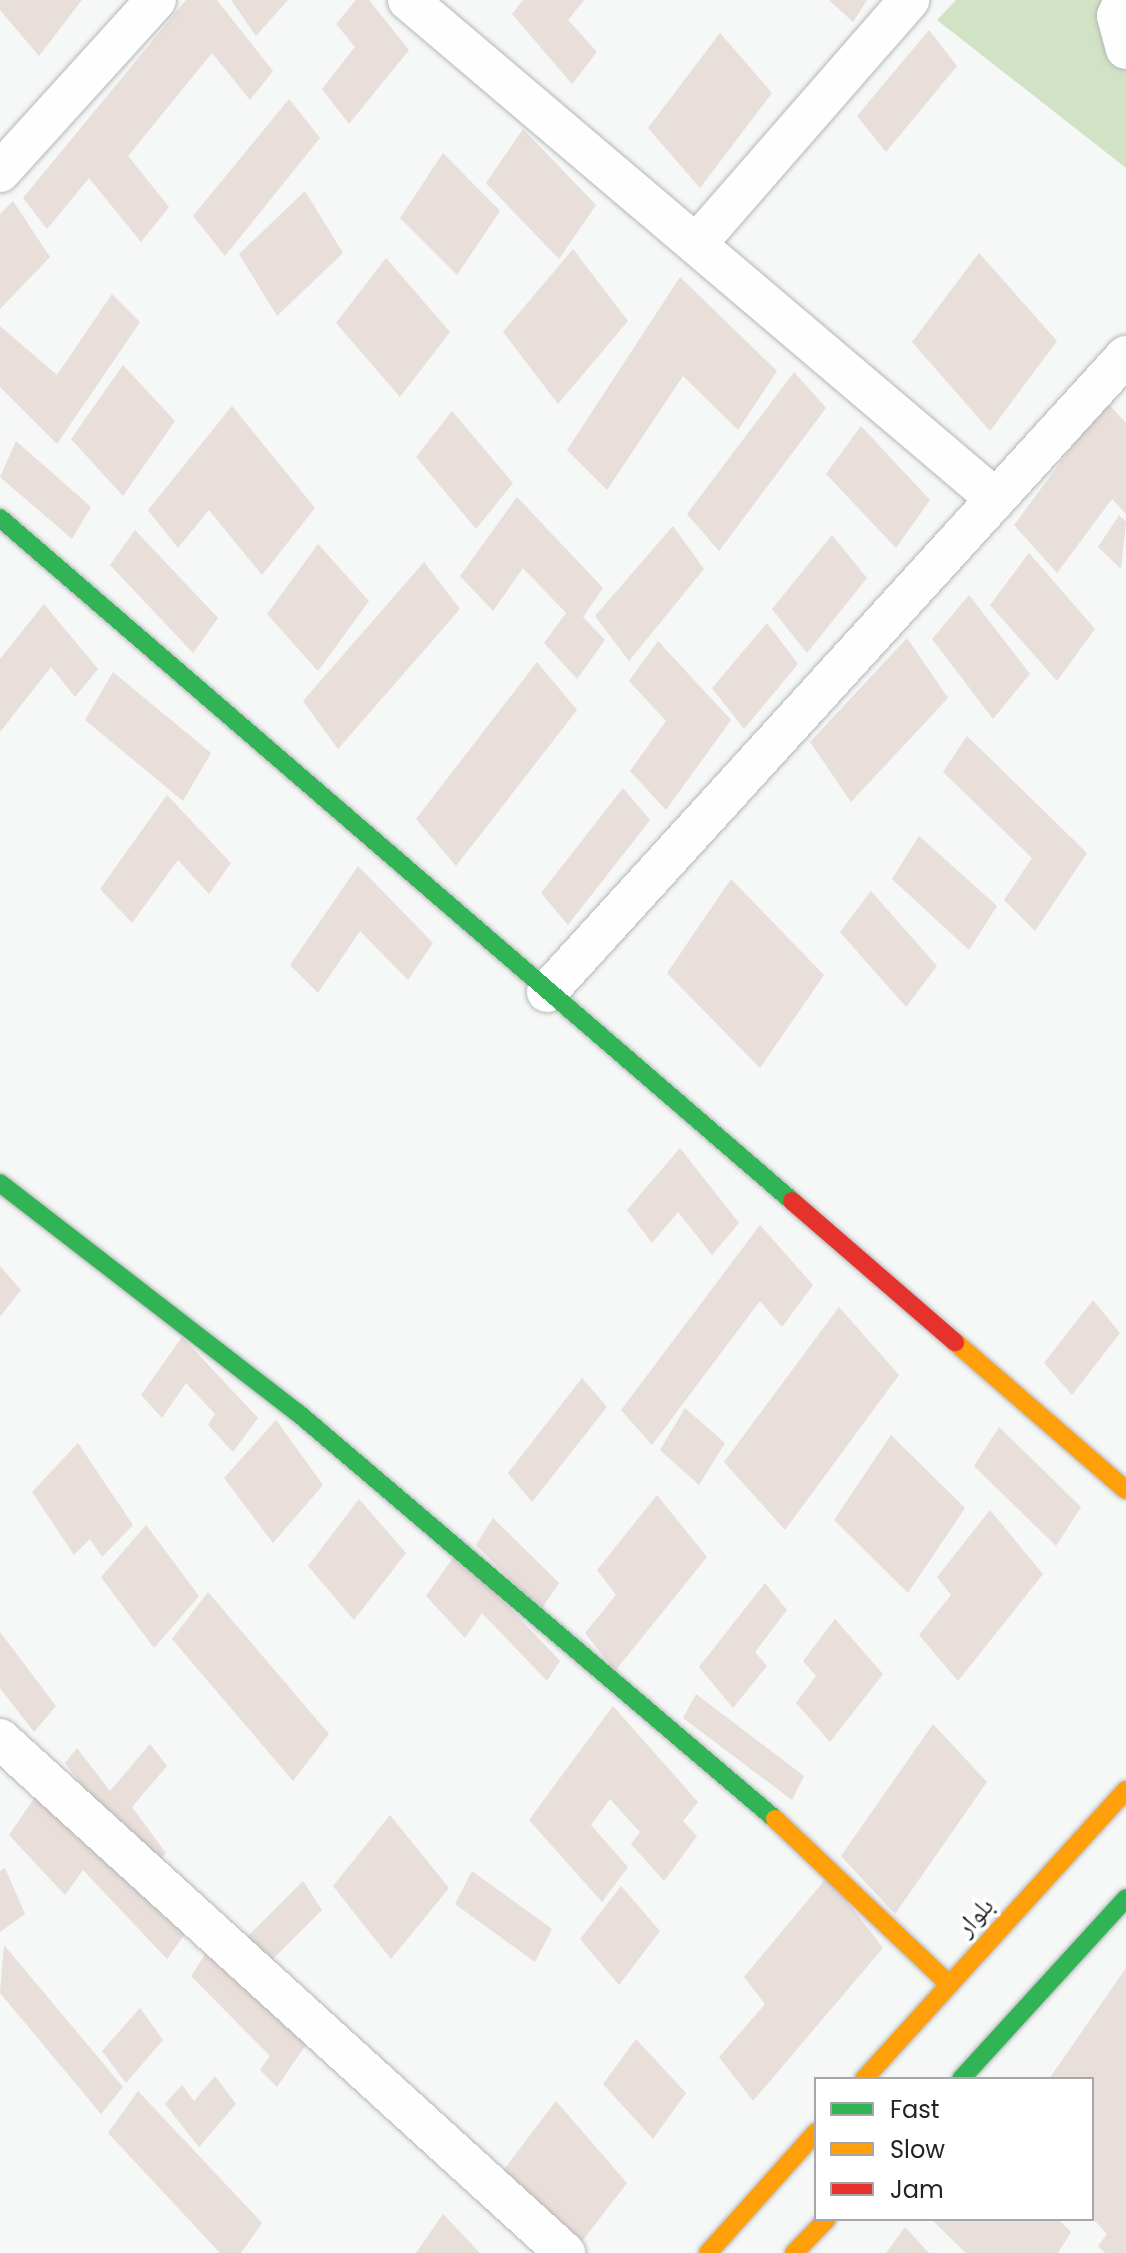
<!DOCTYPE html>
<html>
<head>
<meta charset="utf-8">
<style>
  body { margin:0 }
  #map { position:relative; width:1126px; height:2253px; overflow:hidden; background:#f6f7f7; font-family:Poppins,"Noto Naskh Arabic",sans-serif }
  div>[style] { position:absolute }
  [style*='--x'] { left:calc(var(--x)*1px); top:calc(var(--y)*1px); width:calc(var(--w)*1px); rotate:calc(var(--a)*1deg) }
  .green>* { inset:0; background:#d1e3c4 }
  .building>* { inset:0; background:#e8deda }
  .roads { filter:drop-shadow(0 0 2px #b5b6b6) drop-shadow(0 0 2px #b5b6b6) }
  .street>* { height:40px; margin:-20px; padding:0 20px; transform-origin:20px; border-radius:20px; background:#fefefe }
  .fast>* { height:18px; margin:-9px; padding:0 9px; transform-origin:9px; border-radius:9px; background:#30b455 }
  .slow>* { height:18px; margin:-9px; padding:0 9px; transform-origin:9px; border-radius:9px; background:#ff9f0a }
  .jam>* { height:18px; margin:-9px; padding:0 9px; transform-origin:9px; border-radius:9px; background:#e5322d }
  span { translate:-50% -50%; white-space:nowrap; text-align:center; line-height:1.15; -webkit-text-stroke:7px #fff; paint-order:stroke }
  .street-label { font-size:26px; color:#232424 }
  .legend { position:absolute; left:814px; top:2077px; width:280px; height:144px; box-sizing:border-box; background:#fff; border:2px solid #a7a7a7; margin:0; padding:10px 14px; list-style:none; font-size:24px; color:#232424 }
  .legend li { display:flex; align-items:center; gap:16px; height:40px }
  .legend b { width:40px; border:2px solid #a7a7a7 }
</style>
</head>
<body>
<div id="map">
  <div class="green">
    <i style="clip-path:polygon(956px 0,1126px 0,1126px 168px,937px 20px)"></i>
  </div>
  <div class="building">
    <i style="clip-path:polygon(0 0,82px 0,39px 56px,0 10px)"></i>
    <i style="clip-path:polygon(186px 0,217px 0,273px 71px,250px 100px,212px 53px,128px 156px,169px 207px,141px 242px,89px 178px,47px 229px,23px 198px)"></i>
    <i style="clip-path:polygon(231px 0,288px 0,256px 36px)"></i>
    <i style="clip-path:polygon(356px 0,369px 0,409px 50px,349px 124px,322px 89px,355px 47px,336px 24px)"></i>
    <i style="clip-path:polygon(523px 0,584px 0,568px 20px,597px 52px,572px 84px,512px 14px)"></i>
    <i style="clip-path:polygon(829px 0,867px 0,853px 22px)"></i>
    <i style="clip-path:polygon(929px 30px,957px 66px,886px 152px,857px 116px)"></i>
    <i style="clip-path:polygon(720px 33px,772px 93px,700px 188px,648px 128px)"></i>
    <i style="clip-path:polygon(289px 99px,320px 138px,225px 256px,193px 216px)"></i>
    <i style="clip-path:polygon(523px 129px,596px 205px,559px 259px,486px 183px)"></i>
    <i style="clip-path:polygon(443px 153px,500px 211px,457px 275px,400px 218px)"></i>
    <i style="clip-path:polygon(305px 191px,343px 253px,277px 316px,239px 254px)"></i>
    <i style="clip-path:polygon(13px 201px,50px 257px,0 309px,0 214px)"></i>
    <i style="clip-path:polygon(573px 249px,628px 321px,558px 404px,503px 332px)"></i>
    <i style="clip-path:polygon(979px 253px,1057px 341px,990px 431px,912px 342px)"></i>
    <i style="clip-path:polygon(386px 258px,450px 332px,400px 397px,336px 323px)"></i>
    <i style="clip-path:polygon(680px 277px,777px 371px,738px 430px,683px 376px,607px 490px,567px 450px)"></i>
    <i style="clip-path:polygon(112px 294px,140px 322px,57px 444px,0 387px,0 326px,57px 375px)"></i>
    <i style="clip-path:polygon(123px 365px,175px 421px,123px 496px,71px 439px)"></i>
    <i style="clip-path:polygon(794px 372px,826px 408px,719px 551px,687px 514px)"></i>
    <i style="clip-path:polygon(1106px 401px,1126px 423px,1126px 514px,1112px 499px,1057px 573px,1014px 525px)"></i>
    <i style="clip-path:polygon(232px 406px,315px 508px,262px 575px,209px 510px,178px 548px,148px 510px)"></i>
    <i style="clip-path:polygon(452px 411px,513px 483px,476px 529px,416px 457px)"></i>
    <i style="clip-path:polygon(861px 426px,930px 500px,896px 548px,826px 474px)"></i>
    <i style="clip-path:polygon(16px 441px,91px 507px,72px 539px,0 477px)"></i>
    <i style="clip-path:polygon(517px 497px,603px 588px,583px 617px,605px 640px,577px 679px,544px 643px,566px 613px,523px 568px,493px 611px,460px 576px)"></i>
    <i style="clip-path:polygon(1119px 515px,1126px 522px,1121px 569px,1098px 547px)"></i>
    <i style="clip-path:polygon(673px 526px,704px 569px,629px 661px,595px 616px)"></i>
    <i style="clip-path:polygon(135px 530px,218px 618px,193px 653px,110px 565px)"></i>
    <i style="clip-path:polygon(832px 535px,867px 578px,807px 653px,772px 609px)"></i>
    <i style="clip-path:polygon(318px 544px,369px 601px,318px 671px,267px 614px)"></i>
    <i style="clip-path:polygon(1029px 553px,1095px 629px,1057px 681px,990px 605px)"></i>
    <i style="clip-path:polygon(424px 562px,460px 609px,338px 749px,303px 701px)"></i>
    <i style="clip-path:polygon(969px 595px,1030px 674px,993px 719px,932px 639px)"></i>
    <i style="clip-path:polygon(44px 604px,98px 669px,75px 697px,51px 667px,0 732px,0 659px)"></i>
    <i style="clip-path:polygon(767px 623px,798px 664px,744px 729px,712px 688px)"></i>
    <i style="clip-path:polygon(907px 638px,948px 698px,851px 802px,810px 742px)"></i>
    <i style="clip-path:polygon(658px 641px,731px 720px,666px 810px,630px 771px,666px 721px,629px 681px)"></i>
    <i style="clip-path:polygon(537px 662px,577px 710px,456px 866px,416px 819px)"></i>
    <i style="clip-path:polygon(113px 672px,211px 753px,183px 801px,85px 720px)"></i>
    <i style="clip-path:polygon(967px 736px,1087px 853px,1035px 931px,1004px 900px,1032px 858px,943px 772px)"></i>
    <i style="clip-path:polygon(623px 788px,650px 820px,568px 925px,541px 893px)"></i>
    <i style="clip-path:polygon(167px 795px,231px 863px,209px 894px,178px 860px,132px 923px,100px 889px)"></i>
    <i style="clip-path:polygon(919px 836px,997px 906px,969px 950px,892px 879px)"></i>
    <i style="clip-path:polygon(358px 866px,433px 943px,408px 980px,360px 931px,318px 993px,290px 965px)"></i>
    <i style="clip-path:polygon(731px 879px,824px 975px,760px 1068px,667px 973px)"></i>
    <i style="clip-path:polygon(871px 891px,937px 966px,906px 1007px,840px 932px)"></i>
    <i style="clip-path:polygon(680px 1148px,739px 1223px,712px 1255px,678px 1212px,652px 1243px,627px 1210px)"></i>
    <i style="clip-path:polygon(760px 1225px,813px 1285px,782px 1327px,760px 1301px,652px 1445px,621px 1410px)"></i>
    <i style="clip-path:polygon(0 1266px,21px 1290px,0 1317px)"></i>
    <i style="clip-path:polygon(1093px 1300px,1120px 1333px,1072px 1395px,1044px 1363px)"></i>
    <i style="clip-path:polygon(839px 1307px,899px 1375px,785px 1530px,724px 1462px)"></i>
    <i style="clip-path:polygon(182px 1337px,258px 1418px,233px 1452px,208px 1425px,215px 1414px,186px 1383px,162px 1418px,141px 1395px)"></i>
    <i style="clip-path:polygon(582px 1378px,607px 1407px,532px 1502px,508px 1473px)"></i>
    <i style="clip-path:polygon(685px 1408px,725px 1443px,699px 1485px,660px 1450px)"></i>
    <i style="clip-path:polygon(276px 1420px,323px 1485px,273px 1543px,224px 1478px)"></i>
    <i style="clip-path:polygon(999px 1427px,1081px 1507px,1056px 1546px,974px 1466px)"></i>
    <i style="clip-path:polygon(891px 1435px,965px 1508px,908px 1593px,834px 1520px)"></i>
    <i style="clip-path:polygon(78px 1443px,133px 1525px,102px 1557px,90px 1539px,74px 1555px,32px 1492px)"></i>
    <i style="clip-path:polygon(657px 1495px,707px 1557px,615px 1671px,585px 1633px,616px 1595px,597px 1570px)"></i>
    <i style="clip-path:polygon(359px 1499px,406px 1553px,354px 1620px,308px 1566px)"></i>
    <i style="clip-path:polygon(990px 1510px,1043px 1574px,958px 1681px,919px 1635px,951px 1595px,937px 1577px)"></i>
    <i style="clip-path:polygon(493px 1518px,559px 1583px,541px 1610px,476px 1545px)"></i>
    <i style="clip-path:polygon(146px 1525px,199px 1596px,154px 1648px,101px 1577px)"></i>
    <i style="clip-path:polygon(457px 1552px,560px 1661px,547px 1681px,482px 1613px,465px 1638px,426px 1596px)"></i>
    <i style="clip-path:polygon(765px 1583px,787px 1610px,755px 1652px,767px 1666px,733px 1708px,699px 1667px)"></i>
    <i style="clip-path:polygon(208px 1592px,329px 1734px,293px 1781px,172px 1639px)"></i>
    <i style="clip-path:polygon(835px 1619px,883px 1674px,830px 1742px,796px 1703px,816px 1676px,803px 1661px)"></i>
    <i style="clip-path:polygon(0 1632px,56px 1706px,34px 1732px,0 1688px)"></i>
    <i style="clip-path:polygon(696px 1694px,804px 1776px,792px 1800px,683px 1718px)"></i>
    <i style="clip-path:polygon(613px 1706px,698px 1802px,683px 1821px,697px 1836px,664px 1881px,631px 1844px,640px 1832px,610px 1799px,591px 1825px,628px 1867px,602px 1902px,529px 1820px)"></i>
    <i style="clip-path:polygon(933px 1724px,987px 1782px,895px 1914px,841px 1856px)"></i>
    <i style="clip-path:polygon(150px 1744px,167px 1766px,132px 1807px,166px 1853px,149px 1874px,65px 1763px,77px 1748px,110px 1791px)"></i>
    <i style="clip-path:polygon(44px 1784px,185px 1934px,167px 1959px,83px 1870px,65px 1895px,9px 1835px)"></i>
    <i style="clip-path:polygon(390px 1815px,449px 1888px,391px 1959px,333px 1886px)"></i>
    <i style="clip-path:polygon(5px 1868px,25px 1914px,0 1932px,0 1871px)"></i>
    <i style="clip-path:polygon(472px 1871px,552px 1929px,535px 1962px,455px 1904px)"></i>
    <i style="clip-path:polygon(828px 1876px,883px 1948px,753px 2101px,719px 2057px,765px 2004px,744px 1977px)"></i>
    <i style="clip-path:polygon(303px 1881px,322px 1910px,265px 1967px,246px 1938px)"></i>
    <i style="clip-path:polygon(621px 1886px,660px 1931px,619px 1985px,580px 1939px)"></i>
    <i style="clip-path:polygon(213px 1943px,309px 2040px,277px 2087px,260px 2070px,270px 2056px,191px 1976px)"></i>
    <i style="clip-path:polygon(4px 1945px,123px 2087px,101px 2114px,0 1993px)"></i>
    <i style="clip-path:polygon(1126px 1968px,1126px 2253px,1105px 2253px,1098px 2246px,1107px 2234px,1092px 2218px,1092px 2079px,1049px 2079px)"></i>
    <i style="clip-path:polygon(140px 2008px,163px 2040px,126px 2083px,102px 2051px)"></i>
    <i style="clip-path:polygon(636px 2039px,686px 2093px,653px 2139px,603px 2084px)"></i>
    <i style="clip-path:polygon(215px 2076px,236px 2104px,199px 2147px,165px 2104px,182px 2085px,194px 2101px)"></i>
    <i style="clip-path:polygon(138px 2091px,262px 2223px,241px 2253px,220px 2253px,108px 2133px)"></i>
    <i style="clip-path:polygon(556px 2101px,627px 2183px,573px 2253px,502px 2172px)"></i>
    <i style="clip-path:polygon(443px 2214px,480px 2253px,416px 2253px)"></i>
    <i style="clip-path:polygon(931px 2219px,1058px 2219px,1071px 2232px,1058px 2253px,966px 2253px)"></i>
    <i style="clip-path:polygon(905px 2227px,929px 2253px,886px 2253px)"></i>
  </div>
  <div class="roads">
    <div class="street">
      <i style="--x:408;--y:0;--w:771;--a:40.32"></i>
      <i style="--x:1124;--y:0;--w:17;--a:114"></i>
      <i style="--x:1117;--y:16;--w:34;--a:75"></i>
      <i style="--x:0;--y:172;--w:232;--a:-47.8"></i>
      <i style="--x:699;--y:241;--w:320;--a:-48.9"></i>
      <i style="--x:547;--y:992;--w:860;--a:-47.69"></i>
      <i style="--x:0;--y:1739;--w:764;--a:42.29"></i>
    </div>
    <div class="fast">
      <i style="--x:0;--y:518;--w:1046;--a:40.77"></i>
      <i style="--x:0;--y:1183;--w:376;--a:37.7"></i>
      <i style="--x:298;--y:1413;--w:626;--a:40.4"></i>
      <i style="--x:961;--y:2079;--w:245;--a:-47.6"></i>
    </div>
    <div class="slow">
      <i style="--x:955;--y:1342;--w:226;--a:40.9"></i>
      <i style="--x:775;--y:1819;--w:240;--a:43.5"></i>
      <i style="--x:864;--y:2079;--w:390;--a:-47.8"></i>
      <i style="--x:708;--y:2253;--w:162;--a:-48.2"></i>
      <i style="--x:794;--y:2253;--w:47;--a:-45.9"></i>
    </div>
    <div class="jam">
      <i style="--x:792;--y:1201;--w:216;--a:40.9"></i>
    </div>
  </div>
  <div class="street-label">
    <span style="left:975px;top:1917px;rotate:-48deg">بلوار</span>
  </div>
  <ul class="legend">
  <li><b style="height:10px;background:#30b455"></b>Fast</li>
  <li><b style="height:10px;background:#ff9f0a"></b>Slow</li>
  <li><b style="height:10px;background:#e5322d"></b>Jam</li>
  </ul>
</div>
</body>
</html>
